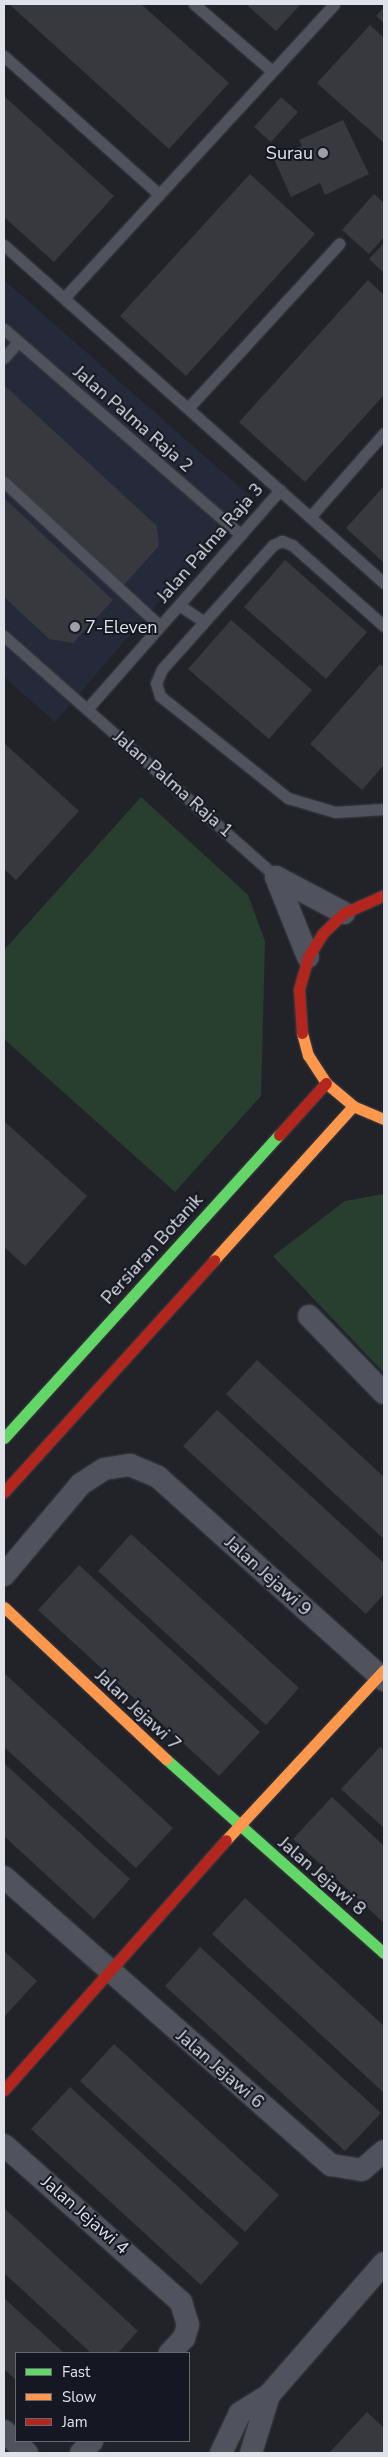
<!DOCTYPE html>
<html>
<head>
<meta charset="utf-8">
<style>
  body { margin:0 }
  #map { position:relative; width:388px; height:2457px; overflow:hidden; background:#222329; font-family:"Nunito Sans",sans-serif }
  div>[style] { position:absolute }
  [style*='--x'] { left:calc(var(--x)*1px); top:calc(var(--y)*1px); width:calc(var(--w)*1px); rotate:calc(var(--a)*1deg) }
  .built>* { inset:0; background:#252939 }
  .green>* { inset:0; background:#283e2f }
  .building>* { inset:0; background:#38393e }
  .roads { filter:drop-shadow(0 0 1px #3d3f43) drop-shadow(0 0 1px #3d3f43) }
  .lane>* { height:11px; margin:-5.5px; padding:0 5.5px; transform-origin:5.5px; border-radius:5.5px; background:#50525e }
  .street>* { height:22px; margin:-11px; padding:0 11px; transform-origin:11px; border-radius:11px; background:#50525e }
  .fast>* { height:11px; margin:-5.5px; padding:0 5.5px; transform-origin:5.5px; border-radius:5.5px; background:#63d668 }
  .slow>* { height:11px; margin:-5.5px; padding:0 5.5px; transform-origin:5.5px; border-radius:5.5px; background:#ff974d }
  .jam>* { height:11px; margin:-5.5px; padding:0 5.5px; transform-origin:5.5px; border-radius:5.5px; background:#b3261e }
  .dots>* { width:14px; height:14px; translate:-50% -50%; box-sizing:border-box; border:2px solid #151822; border-radius:50% }
  span { translate:-50% -50%; white-space:nowrap; text-align:center; line-height:1.15; -webkit-text-stroke:4px #151822; paint-order:stroke }
  .poi-label { font-size:18px; color:#e0e2e9 }
  .right { translate:-100% -50%; text-align:right }
  .left { translate:0 -50%; text-align:left }
  .street-label { font-size:18px; color:#e0e2e9 }
  .frame { position:absolute; inset:0; border:5px solid #e0e2e9; pointer-events:none }
  .legend { position:absolute; left:15px; top:2352px; width:175px; height:90px; box-sizing:border-box; background:#151822; border:1px solid #666972; margin:0; padding:6px 9px; list-style:none; font-size:15px; color:#e0e2e9 }
  .legend li { display:flex; align-items:center; gap:10px; height:25px }
  .legend b { width:25px; border:1px solid #666972 }
</style>
</head>
<body>
<div id="map">
  <div class="built">
    <i style="clip-path:polygon(4px 280px,250px 496px,55px 722px,4px 677px)"></i>
  </div>
  <div class="green">
    <i style="clip-path:polygon(141px 797px,248px 895px,265px 941px,261px 1096px,175px 1192px,4px 1039px,4px 950px)"></i>
    <i style="clip-path:polygon(384px 1194px,384px 1373px,273px 1256px,345px 1201px)"></i>
  </div>
  <div class="building">
    <i style="clip-path:polygon(9px 4px,141px 4px,229px 83px,169px 149px)"></i>
    <i style="clip-path:polygon(246px 4px,301px 4px,276px 31px)"></i>
    <i style="clip-path:polygon(384px 7px,384px 23px,376px 16px)"></i>
    <i style="clip-path:polygon(370px 25px,384px 38px,383px 142px,317px 83px)"></i>
    <i style="clip-path:polygon(4px 96px,114px 196px,54px 262px,4px 217px)"></i>
    <i style="clip-path:polygon(281px 97px,298px 112px,271px 142px,254px 127px)"></i>
    <i style="clip-path:polygon(343px 120px,369px 174px,325px 195px,320px 183px,291px 197px,274px 159px,302px 146px,299px 140px)"></i>
    <i style="clip-path:polygon(250px 174px,315px 234px,186px 376px,120px 316px)"></i>
    <i style="clip-path:polygon(374px 194px,384px 203px,384px 237px,369px 254px,342px 230px)"></i>
    <i style="clip-path:polygon(384px 243px,384px 273px,369px 259px)"></i>
    <i style="clip-path:polygon(368px 280px,384px 295px,384px 395px,305px 482px,239px 422px)"></i>
    <i style="clip-path:polygon(4px 385px,157px 526px,159px 546px,120px 589px,4px 481px)"></i>
    <i style="clip-path:polygon(384px 486px,384px 563px,346px 528px)"></i>
    <i style="clip-path:polygon(4px 498px,113px 600px,73px 643px,49px 639px,4px 597px)"></i>
    <i style="clip-path:polygon(285px 560px,367px 632px,326px 679px,244px 607px)"></i>
    <i style="clip-path:polygon(231px 620px,312px 690px,269px 739px,188px 669px)"></i>
    <i style="clip-path:polygon(380px 664px,384px 667px,384px 765px,362px 790px,310px 744px)"></i>
    <i style="clip-path:polygon(4px 743px,79px 811px,16px 880px,4px 869px)"></i>
    <i style="clip-path:polygon(4px 1121px,87px 1196px,25px 1266px,4px 1247px)"></i>
    <i style="clip-path:polygon(257px 1360px,384px 1477px,384px 1539px,226px 1394px)"></i>
    <i style="clip-path:polygon(217px 1410px,384px 1563px,384px 1594px,366px 1614px,183px 1446px)"></i>
    <i style="clip-path:polygon(131px 1534px,299px 1688px,266px 1725px,98px 1571px)"></i>
    <i style="clip-path:polygon(79px 1565px,260px 1732px,219px 1776px,38px 1610px)"></i>
    <i style="clip-path:polygon(4px 1673px,173px 1828px,136px 1868px,4px 1747px)"></i>
    <i style="clip-path:polygon(380px 1747px,384px 1750px,384px 1828px,341px 1789px)"></i>
    <i style="clip-path:polygon(4px 1763px,130px 1879px,94px 1919px,4px 1836px)"></i>
    <i style="clip-path:polygon(332px 1797px,384px 1846px,384px 1923px,293px 1839px)"></i>
    <i style="clip-path:polygon(245px 1898px,384px 2026px,384px 2093px,212px 1934px)"></i>
    <i style="clip-path:polygon(200px 1947px,381px 2113px,345px 2151px,165px 1986px)"></i>
    <i style="clip-path:polygon(4px 1951px,37px 1981px,4px 2017px)"></i>
    <i style="clip-path:polygon(114px 2044px,279px 2195px,245px 2232px,80px 2081px)"></i>
    <i style="clip-path:polygon(70px 2087px,239px 2243px,201px 2285px,31px 2129px)"></i>
    <i style="clip-path:polygon(4px 2208px,138px 2331px,118px 2353px,91px 2353px,4px 2273px)"></i>
    <i style="clip-path:polygon(4px 2298px,64px 2353px,16px 2353px,16px 2380px,4px 2369px)"></i>
    <i style="clip-path:polygon(367px 2412px,384px 2428px,384px 2453px,329px 2453px)"></i>
  </div>
  <div class="roads">
    <div class="lane">
      <i style="--x:194;--y:4;--w:103;--a:40.7"></i>
      <i style="--x:4;--y:56;--w:208;--a:41.7"></i>
      <i style="--x:4;--y:245;--w:509;--a:41.65"></i>
      <i style="--x:64;--y:298;--w:399;--a:-47.4"></i>
      <i style="--x:4;--y:329;--w:314;--a:41"></i>
      <i style="--x:4;--y:358;--w:21;--a:-49"></i>
      <i style="--x:189;--y:407;--w:222;--a:-47.4"></i>
      <i style="--x:4;--y:482;--w:212;--a:42.7"></i>
      <i style="--x:310;--y:517;--w:112;--a:-48.6"></i>
      <i style="--x:179;--y:605;--w:30;--a:34"></i>
      <i style="--x:384;--y:626;--w:123;--a:-138.6"></i>
      <i style="--x:292;--y:545;--w:11;--a:-158"></i>
      <i style="--x:282;--y:541;--w:10;--a:156"></i>
      <i style="--x:273;--y:545;--w:166;--a:131.8"></i>
      <i style="--x:162;--y:669;--w:15;--a:113"></i>
      <i style="--x:156;--y:683;--w:14;--a:73"></i>
      <i style="--x:160;--y:696;--w:164;--a:38.6"></i>
      <i style="--x:288;--y:798;--w:49;--a:16.6"></i>
      <i style="--x:335;--y:812;--w:49;--a:-3.5"></i>
      <i style="--x:4;--y:636;--w:363;--a:41.5"></i>
      <i style="--x:87;--y:709;--w:292;--a:-48.6"></i>
    </div>
    <div class="street">
      <i style="--x:276;--y:877;--w:86;--a:68.2"></i>
      <i style="--x:276;--y:877;--w:77;--a:27.9"></i>
      <i style="--x:309;--y:1316;--w:107;--a:45.8"></i>
      <i style="--x:4;--y:1575;--w:119;--a:-49.8"></i>
      <i style="--x:81;--y:1484;--w:27;--a:-33"></i>
      <i style="--x:104;--y:1469;--w:26;--a:-9"></i>
      <i style="--x:130;--y:1465;--w:30;--a:23"></i>
      <i style="--x:158;--y:1477;--w:304;--a:41.9"></i>
      <i style="--x:4;--y:1877;--w:436;--a:41.4"></i>
      <i style="--x:331;--y:2165;--w:31;--a:9"></i>
      <i style="--x:362;--y:2170;--w:29;--a:-41"></i>
      <i style="--x:4;--y:2145;--w:237;--a:41.6"></i>
      <i style="--x:181;--y:2302;--w:24;--a:73"></i>
      <i style="--x:188;--y:2325;--w:14;--a:107"></i>
      <i style="--x:184;--y:2338;--w:21;--a:133"></i>
      <i style="--x:4;--y:2431;--w:32;--a:44"></i>
      <i style="--x:81;--y:2453;--w:16;--a:-47"></i>
      <i style="--x:221;--y:2453;--w:44;--a:-64.6"></i>
      <i style="--x:240;--y:2413;--w:34;--a:-32"></i>
      <i style="--x:251;--y:2453;--w:61;--a:-72.8"></i>
      <i style="--x:269;--y:2395;--w:175;--a:-48.9"></i>
    </div>
    <div class="fast">
      <i style="--x:4;--y:1438;--w:409;--a:-47.8"></i>
      <i style="--x:166;--y:1759;--w:292;--a:41.7"></i>
    </div>
    <div class="slow">
      <i style="--x:302;--y:1033;--w:23;--a:75"></i>
      <i style="--x:308;--y:1055;--w:33;--a:57"></i>
      <i style="--x:326;--y:1083;--w:35;--a:40"></i>
      <i style="--x:353;--y:1106;--w:34;--a:23"></i>
      <i style="--x:214;--y:1260;--w:207;--a:-47.9"></i>
      <i style="--x:4;--y:1607;--w:222;--a:43.2"></i>
      <i style="--x:226;--y:1840;--w:232;--a:-47.1"></i>
    </div>
    <div class="jam">
      <i style="--x:302;--y:1033;--w:44;--a:-93.9"></i>
      <i style="--x:299;--y:989;--w:33;--a:-74"></i>
      <i style="--x:308;--y:957;--w:28;--a:-58"></i>
      <i style="--x:323;--y:933;--w:29;--a:-44"></i>
      <i style="--x:344;--y:913;--w:44;--a:-24.2"></i>
      <i style="--x:279;--y:1135;--w:70;--a:-47.9"></i>
      <i style="--x:4;--y:1492;--w:313;--a:-47.8"></i>
      <i style="--x:4;--y:2090;--w:334;--a:-48.4"></i>
    </div>
  </div>
  <div class="dots">
    <i style="left:323px;top:153px;background:#9e9fa6"></i>
    <i style="left:75px;top:627px;background:#9e9fa6"></i>
  </div>
  <div class="poi-label">
    <span class="right" style="left:313px;top:153px">Surau</span>
    <span class="left" style="left:85px;top:627px">7-Eleven</span>
  </div>
  <div class="street-label">
    <span style="left:133px;top:419px;rotate:41deg">Jalan Palma Raja 2</span>
    <span style="left:210px;top:543px;rotate:-49deg">Jalan Palma Raja 3</span>
    <span style="left:173px;top:784px;rotate:41deg">Jalan Palma Raja 1</span>
    <span style="left:152px;top:1249px;rotate:-48deg">Persiaran Botanik</span>
    <span style="left:268px;top:1576px;rotate:42deg">Jalan Jejawi 9</span>
    <span style="left:138px;top:1710px;rotate:43deg">Jalan Jejawi 7</span>
    <span style="left:322px;top:1876px;rotate:41deg">Jalan Jejawi 8</span>
    <span style="left:220px;top:2069px;rotate:41deg">Jalan Jejawi 6</span>
    <span style="left:85px;top:2215px;rotate:41deg">Jalan Jejawi 4</span>
  </div>
  <div class="frame"></div>
  <ul class="legend">
  <li><b style="height:6px;background:#63d668"></b>Fast</li>
  <li><b style="height:6px;background:#ff974d"></b>Slow</li>
  <li><b style="height:6px;background:#b3261e"></b>Jam</li>
  </ul>
</div>
</body>
</html>
